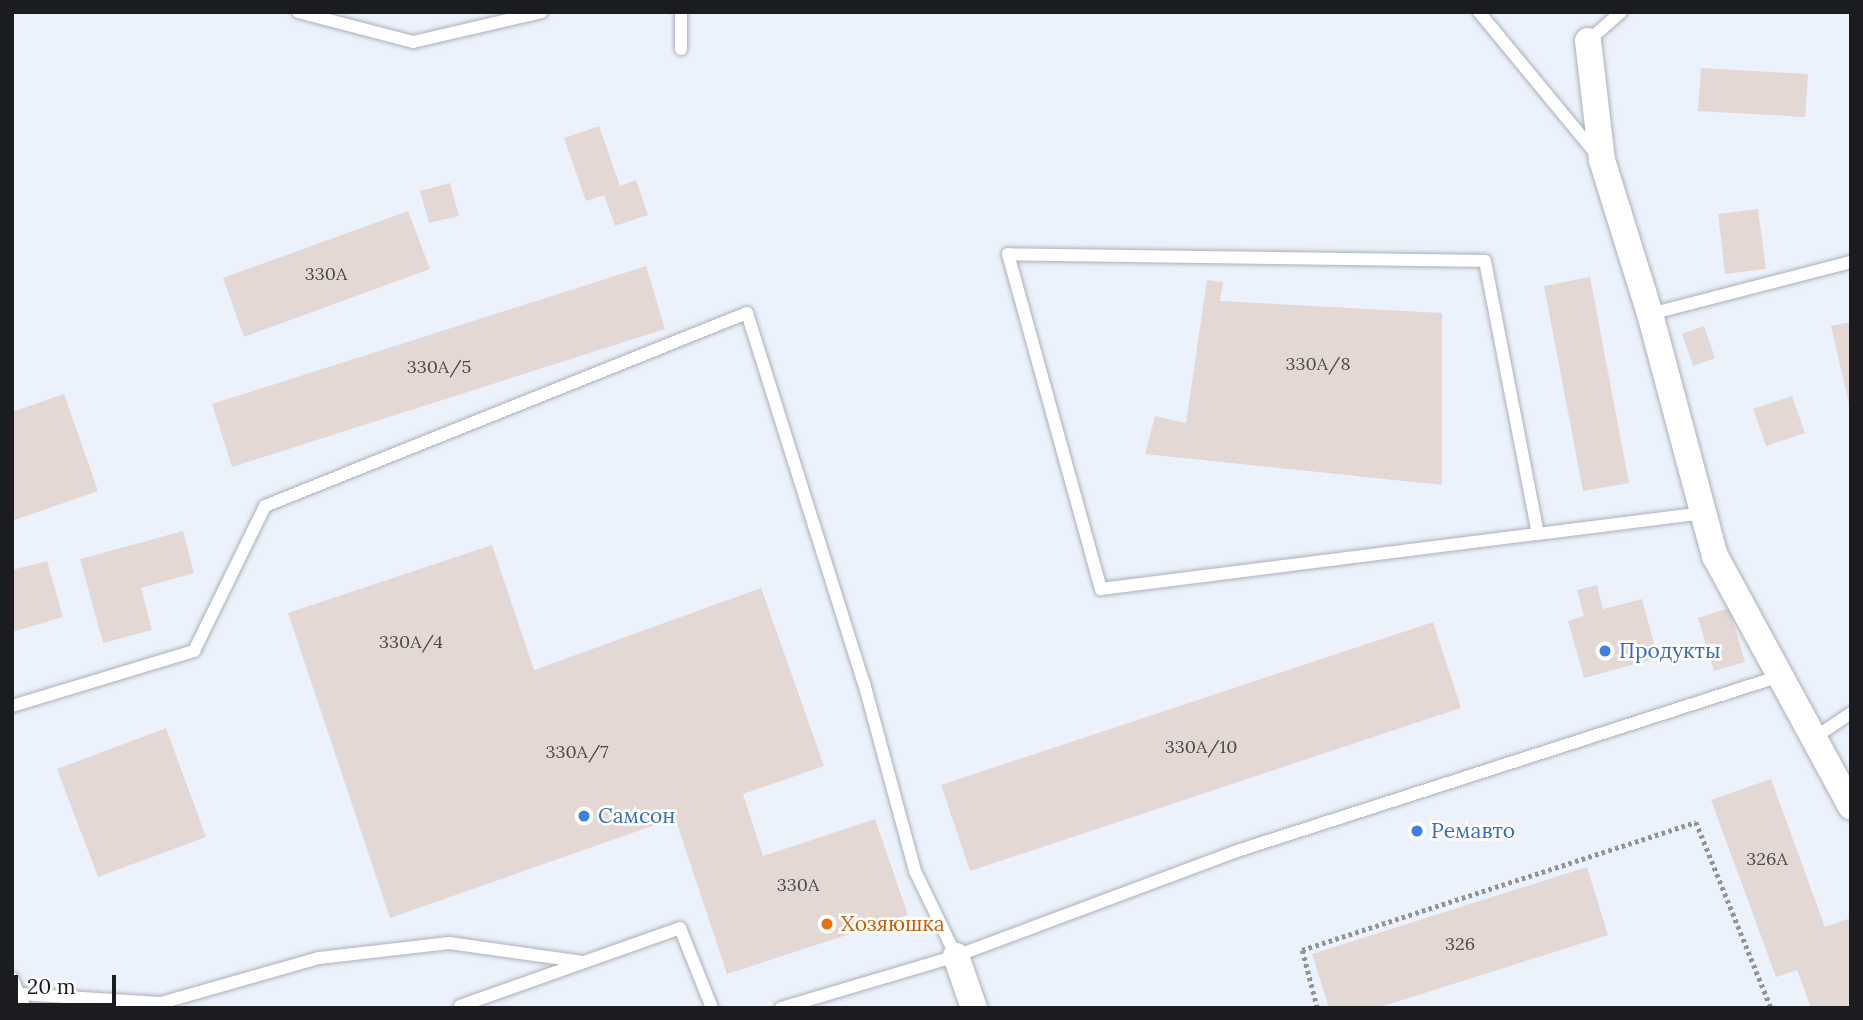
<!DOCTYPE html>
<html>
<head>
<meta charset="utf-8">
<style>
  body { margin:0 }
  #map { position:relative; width:1863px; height:1020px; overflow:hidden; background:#ecf2fc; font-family:Lora,serif }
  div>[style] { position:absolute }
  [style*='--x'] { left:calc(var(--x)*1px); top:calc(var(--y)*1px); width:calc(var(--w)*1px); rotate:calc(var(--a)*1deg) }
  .building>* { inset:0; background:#e4d8d4 }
  .path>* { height:4.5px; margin-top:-2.25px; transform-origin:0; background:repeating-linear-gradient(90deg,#90939b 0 3.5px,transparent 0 7px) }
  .roads { filter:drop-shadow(0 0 2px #abb0b9) drop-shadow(0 0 2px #abb0b9) }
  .service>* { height:12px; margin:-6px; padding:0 6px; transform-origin:6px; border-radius:6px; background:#fff }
  .minor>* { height:26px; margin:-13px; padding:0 13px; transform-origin:13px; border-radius:13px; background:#fff }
  .dots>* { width:19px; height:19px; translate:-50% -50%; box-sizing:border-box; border:4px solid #fff; border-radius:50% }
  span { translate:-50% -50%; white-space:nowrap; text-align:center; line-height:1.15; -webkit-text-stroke:5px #fff; paint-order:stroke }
  .number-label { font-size:18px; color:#4d4b4d }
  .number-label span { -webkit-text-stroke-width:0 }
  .shop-label { font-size:21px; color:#366cbe }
  .left { translate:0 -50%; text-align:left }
  .food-label { font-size:21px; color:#c56008 }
  .frame { position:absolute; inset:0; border:14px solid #1b1c20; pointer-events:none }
  .scale { position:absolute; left:14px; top:975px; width:102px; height:32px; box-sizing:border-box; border:4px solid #1b1c20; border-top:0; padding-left:9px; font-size:21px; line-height:24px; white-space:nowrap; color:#1b1c20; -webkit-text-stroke:5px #fff; paint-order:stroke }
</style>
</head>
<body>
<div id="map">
  <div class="building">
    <i style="clip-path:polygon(1701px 68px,1808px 74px,1805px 117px,1698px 111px)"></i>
    <i style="clip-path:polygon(599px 126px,620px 186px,636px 180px,648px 215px,615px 226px,604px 195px,586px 201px,564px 138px)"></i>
    <i style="clip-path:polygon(450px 183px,459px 216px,429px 223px,420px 191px)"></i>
    <i style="clip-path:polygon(1758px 209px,1766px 269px,1725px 274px,1718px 214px)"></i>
    <i style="clip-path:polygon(408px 211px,430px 269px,244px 337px,223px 278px)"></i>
    <i style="clip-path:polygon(646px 266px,665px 329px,232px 467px,212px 404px)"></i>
    <i style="clip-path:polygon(1590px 277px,1629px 483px,1583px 491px,1544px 286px)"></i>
    <i style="clip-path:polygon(1207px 280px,1223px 282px,1220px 301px,1442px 313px,1442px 485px,1145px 454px,1155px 416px,1186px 423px)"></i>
    <i style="clip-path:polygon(1851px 322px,1851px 408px,1850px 408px,1831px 326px)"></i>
    <i style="clip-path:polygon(1704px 326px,1715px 358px,1693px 366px,1682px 334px)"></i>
    <i style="clip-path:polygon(64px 394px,98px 491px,12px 521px,12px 412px)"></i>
    <i style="clip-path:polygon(1792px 396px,1805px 433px,1766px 446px,1753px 409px)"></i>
    <i style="clip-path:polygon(183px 531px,194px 573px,141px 588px,152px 630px,103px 643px,80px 559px)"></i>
    <i style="clip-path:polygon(492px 545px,534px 670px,761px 588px,824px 766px,743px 794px,763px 856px,875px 819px,908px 915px,727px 974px,675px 818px,390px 918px,288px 613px)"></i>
    <i style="clip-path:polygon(47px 561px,63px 617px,12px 632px,12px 570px)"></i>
    <i style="clip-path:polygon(1597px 585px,1603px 609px,1642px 599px,1658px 658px,1584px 678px,1568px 621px,1584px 616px,1577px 590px)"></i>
    <i style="clip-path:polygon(1729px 608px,1745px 662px,1714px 671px,1698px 618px)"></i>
    <i style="clip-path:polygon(1433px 622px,1461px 708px,970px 871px,941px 785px)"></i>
    <i style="clip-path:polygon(166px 728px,206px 837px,98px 877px,57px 769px)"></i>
    <i style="clip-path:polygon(1771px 779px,1825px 927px,1851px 918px,1851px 1008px,1811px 1008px,1797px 970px,1776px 977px,1711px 800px)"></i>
    <i style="clip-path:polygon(1587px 867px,1608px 935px,1377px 1008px,1329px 1008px,1312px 954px)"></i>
  </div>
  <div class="path">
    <i style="--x:1317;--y:1008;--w:60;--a:-104.5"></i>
    <i style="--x:1302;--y:950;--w:414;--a:-18"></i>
    <i style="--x:1696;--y:822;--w:201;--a:68"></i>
  </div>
  <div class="roads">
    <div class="service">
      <i style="--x:298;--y:12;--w:119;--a:14.6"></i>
      <i style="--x:413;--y:42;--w:132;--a:-13.1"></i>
      <i style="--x:1479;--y:12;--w:185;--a:50.5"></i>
      <i style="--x:1588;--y:41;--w:44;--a:-41.3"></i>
      <i style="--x:681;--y:49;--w:37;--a:-90"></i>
      <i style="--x:1650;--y:314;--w:208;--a:-14.5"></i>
      <i style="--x:1538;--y:534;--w:278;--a:-101"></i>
      <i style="--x:1485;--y:261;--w:477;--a:-179.2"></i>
      <i style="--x:1008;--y:254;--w:348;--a:74.5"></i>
      <i style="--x:1101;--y:589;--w:440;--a:-7.2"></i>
      <i style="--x:1538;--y:534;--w:167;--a:-7.2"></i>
      <i style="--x:12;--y:706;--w:190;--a:-16.8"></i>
      <i style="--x:194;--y:651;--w:161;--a:-63.9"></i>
      <i style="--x:265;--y:506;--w:519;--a:-21.82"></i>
      <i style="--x:747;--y:313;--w:388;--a:72.5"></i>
      <i style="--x:864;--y:683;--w:195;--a:74.8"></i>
      <i style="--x:915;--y:871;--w:94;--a:64.2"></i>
      <i style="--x:1814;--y:738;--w:45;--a:-34"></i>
      <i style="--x:12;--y:978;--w:33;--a:67"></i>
      <i style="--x:19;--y:994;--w:142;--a:3.6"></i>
      <i style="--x:161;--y:1003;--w:164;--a:-15.9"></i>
      <i style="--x:319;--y:958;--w:131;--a:-6.6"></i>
      <i style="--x:449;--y:943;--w:137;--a:8"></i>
      <i style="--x:460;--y:1006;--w:233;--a:-19.5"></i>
      <i style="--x:680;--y:928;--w:86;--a:68.2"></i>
      <i style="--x:781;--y:1008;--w:183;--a:-16.5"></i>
      <i style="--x:956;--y:956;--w:303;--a:-20.5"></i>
      <i style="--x:1240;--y:850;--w:567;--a:-17.86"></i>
    </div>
    <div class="minor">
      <i style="--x:1588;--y:41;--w:120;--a:83.3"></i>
      <i style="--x:1602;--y:160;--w:161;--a:72.7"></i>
      <i style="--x:1650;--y:314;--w:251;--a:75"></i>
      <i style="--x:1715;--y:556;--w:285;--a:61.5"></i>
      <i style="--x:956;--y:956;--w:55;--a:70.9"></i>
    </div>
  </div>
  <div class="dots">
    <i style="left:1605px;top:651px;background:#3f7fe0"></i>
    <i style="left:584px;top:816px;background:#3f7fe0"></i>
    <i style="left:1417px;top:831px;background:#3f7fe0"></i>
    <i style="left:827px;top:924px;background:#e8710a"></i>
  </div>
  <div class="number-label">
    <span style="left:326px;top:274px">330А</span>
    <span style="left:1318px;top:364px">330А/8</span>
    <span style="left:439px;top:367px">330А/5</span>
    <span style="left:411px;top:642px">330А/4</span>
    <span style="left:1201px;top:747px">330А/10</span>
    <span style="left:577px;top:752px">330А/7</span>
    <span style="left:1767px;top:859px">326А</span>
    <span style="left:798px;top:885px">330А</span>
    <span style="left:1460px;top:944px">326</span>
  </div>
  <div class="shop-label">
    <span class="left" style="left:1619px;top:651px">Продукты</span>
    <span class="left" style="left:598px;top:816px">Самсон</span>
    <span class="left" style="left:1431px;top:831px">Ремавто</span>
  </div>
  <div class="food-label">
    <span class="left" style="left:841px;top:924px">Хозяюшка</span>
  </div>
  <div class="frame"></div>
  <div class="scale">20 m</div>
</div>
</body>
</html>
